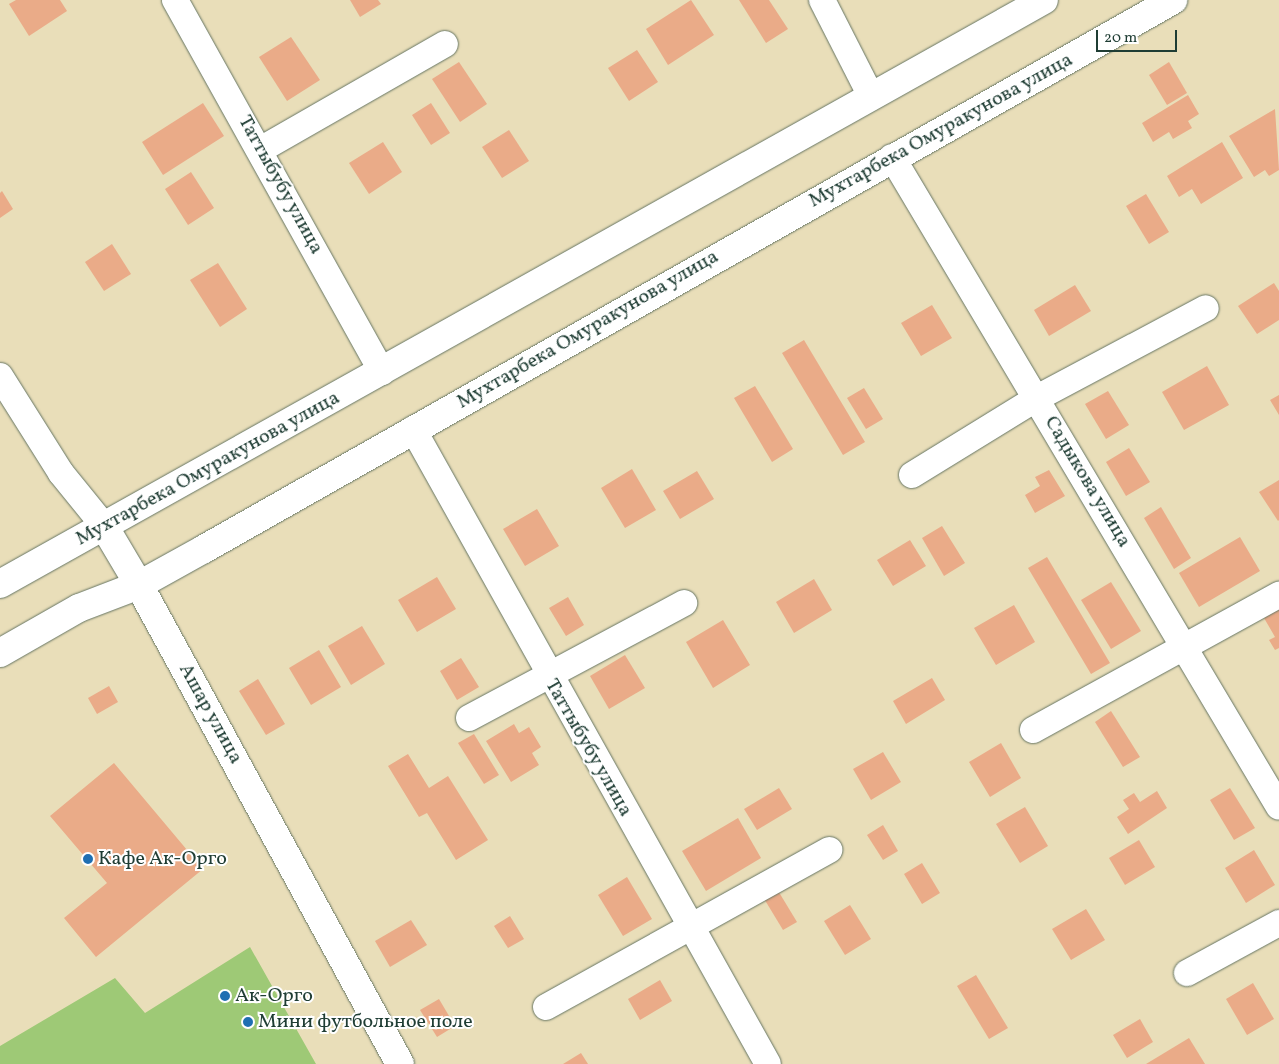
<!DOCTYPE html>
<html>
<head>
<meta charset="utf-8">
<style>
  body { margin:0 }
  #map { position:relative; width:1279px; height:1064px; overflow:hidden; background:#e9deb9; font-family:Vollkorn,serif }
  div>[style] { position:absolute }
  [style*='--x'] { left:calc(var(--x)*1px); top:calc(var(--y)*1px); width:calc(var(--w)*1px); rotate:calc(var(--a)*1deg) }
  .green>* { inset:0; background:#9ec976 }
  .building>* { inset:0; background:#eaab88 }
  .roads { filter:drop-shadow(0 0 1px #667563) drop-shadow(0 0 1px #667563) }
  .minor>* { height:26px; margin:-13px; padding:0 13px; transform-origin:13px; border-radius:13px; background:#fff }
  .tertiary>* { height:28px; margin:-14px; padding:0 14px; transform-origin:14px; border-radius:14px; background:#fff }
  .secondary>* { height:28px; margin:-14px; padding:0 14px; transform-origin:14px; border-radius:14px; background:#fff }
  .dots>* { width:14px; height:14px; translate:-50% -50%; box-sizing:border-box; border:2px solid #fff; border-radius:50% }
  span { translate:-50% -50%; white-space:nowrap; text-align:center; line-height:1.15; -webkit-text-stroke:4px #fff; paint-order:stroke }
  .street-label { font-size:20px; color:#1f3d34 }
  .poi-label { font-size:20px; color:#1f3d34 }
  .left { translate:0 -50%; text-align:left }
  .scale { position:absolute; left:1096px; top:30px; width:81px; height:22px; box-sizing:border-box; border:2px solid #1f3d34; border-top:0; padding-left:6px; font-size:15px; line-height:18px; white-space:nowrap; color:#1f3d34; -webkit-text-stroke:4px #fff; paint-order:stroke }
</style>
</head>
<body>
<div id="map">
  <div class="green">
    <i style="clip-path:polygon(250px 947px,316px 1064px,0 1064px,0 1046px,115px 978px,145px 1013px)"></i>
  </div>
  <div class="building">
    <i style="clip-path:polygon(16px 0,60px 0,67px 11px,29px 36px,9px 4px)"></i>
    <i style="clip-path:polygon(350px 0,378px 0,381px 4px,360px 17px)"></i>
    <i style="clip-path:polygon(691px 0,714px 35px,668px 65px,646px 29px)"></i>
    <i style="clip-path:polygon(739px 0,769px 0,788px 29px,766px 43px)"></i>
    <i style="clip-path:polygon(291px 37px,320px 80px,287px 101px,259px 57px)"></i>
    <i style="clip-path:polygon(637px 50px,658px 82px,629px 101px,608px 68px)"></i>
    <i style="clip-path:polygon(459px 62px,487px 104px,460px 122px,432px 79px)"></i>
    <i style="clip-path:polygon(1169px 62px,1187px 93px,1167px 105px,1149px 75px)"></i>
    <i style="clip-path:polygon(1188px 95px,1199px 114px,1188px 121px,1192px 128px,1173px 139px,1169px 132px,1153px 142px,1142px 123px)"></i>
    <i style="clip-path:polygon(203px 103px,224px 136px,163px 175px,142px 142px)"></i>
    <i style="clip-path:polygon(431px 103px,450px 133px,431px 145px,412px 115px)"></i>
    <i style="clip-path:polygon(1275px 109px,1279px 170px,1269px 176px,1265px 170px,1254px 177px,1229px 136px)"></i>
    <i style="clip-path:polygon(509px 130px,529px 161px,502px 178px,482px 147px)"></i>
    <i style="clip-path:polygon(383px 142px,402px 172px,369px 194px,349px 163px)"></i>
    <i style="clip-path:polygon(1222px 142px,1243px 178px,1201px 204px,1192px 189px,1179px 197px,1167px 176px)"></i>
    <i style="clip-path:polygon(191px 172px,214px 208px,188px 225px,165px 189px)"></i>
    <i style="clip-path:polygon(2px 191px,13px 209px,0 218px,0 193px)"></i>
    <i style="clip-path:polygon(1146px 194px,1169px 232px,1149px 244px,1126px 206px)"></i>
    <i style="clip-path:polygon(112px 244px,131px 274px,104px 291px,85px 262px)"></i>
    <i style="clip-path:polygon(218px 263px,247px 309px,220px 327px,190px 280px)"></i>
    <i style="clip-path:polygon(1274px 283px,1279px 291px,1279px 320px,1257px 334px,1238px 306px)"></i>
    <i style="clip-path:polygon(1075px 285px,1091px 311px,1049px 336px,1034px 310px)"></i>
    <i style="clip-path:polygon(932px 305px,952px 338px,921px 356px,901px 323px)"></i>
    <i style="clip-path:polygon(804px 340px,865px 442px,843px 455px,782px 353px)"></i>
    <i style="clip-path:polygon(1207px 366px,1229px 405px,1184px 430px,1162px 392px)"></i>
    <i style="clip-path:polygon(755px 386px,793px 449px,772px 462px,734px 398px)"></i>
    <i style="clip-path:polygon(864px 388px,883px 419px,866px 429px,847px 398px)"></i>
    <i style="clip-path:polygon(1108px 391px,1129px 425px,1106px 439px,1085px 404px)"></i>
    <i style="clip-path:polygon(1279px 395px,1279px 415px,1270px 400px)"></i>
    <i style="clip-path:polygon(1129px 448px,1150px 482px,1126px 496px,1106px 462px)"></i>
    <i style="clip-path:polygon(632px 469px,656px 510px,625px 528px,601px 488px)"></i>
    <i style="clip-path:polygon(1049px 470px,1065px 496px,1035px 513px,1025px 495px,1040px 486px,1035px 477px)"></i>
    <i style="clip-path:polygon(697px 471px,714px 499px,680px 519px,663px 491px)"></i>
    <i style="clip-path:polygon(1279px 480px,1279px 520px,1278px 521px,1259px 492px)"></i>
    <i style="clip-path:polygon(1161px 507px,1191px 558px,1174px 569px,1144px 518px)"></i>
    <i style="clip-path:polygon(537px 509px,559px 546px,525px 566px,503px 529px)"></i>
    <i style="clip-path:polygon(942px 526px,965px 563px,944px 576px,922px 538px)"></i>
    <i style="clip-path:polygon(1240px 537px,1260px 571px,1199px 607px,1179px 573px)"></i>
    <i style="clip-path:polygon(910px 540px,926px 566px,893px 586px,877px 560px)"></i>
    <i style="clip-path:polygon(1047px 557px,1110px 663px,1091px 674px,1028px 568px)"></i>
    <i style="clip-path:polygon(437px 577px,456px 609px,417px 632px,398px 600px)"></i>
    <i style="clip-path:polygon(814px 579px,832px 610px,794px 633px,776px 602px)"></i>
    <i style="clip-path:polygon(1111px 582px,1141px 631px,1111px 649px,1081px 600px)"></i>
    <i style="clip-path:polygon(568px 597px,584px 625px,566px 636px,549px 608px)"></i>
    <i style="clip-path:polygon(1014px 605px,1035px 642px,996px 665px,974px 628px)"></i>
    <i style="clip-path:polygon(1279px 609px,1279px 648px,1275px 650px,1269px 640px,1275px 637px,1264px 618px)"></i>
    <i style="clip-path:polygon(723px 620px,750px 665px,713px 688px,686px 642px)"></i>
    <i style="clip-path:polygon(362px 626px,385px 664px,351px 685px,328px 646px)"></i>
    <i style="clip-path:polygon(319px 650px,341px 687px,311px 705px,289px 668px)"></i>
    <i style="clip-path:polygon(625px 655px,645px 688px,609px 709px,590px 676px)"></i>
    <i style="clip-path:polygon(461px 658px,479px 687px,457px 700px,440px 671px)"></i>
    <i style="clip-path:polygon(932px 678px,945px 700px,906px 724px,893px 701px)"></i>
    <i style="clip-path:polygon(258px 679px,285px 724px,266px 735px,239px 691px)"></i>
    <i style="clip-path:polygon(109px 686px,118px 702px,97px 714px,88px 698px)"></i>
    <i style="clip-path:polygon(1111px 711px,1140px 757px,1123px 767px,1095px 722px)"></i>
    <i style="clip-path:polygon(514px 724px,519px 733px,529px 727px,541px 747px,532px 753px,539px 765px,511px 782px,486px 741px)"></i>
    <i style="clip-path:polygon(474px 734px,499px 775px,484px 784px,458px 743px)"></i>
    <i style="clip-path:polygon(1001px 743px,1021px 778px,990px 797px,969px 762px)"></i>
    <i style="clip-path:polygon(883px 752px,901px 782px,871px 800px,853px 769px)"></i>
    <i style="clip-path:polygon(408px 754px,429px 788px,448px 776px,488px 840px,456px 860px,427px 813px,419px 817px,388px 766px)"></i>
    <i style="clip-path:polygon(114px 763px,203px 869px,96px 957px,64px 918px,107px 883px,50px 816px)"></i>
    <i style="clip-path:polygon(779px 788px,792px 809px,757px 830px,744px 809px)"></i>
    <i style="clip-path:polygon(1230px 788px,1255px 828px,1234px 840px,1210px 800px)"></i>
    <i style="clip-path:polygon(1157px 791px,1167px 808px,1128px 834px,1117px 817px,1129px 809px,1123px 800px,1134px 793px,1140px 802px)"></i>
    <i style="clip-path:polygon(1025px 807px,1048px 846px,1020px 863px,996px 824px)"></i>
    <i style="clip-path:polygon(738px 818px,761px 858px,706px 891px,682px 851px)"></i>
    <i style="clip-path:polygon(883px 825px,898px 851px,883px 860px,867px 835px)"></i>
    <i style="clip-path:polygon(1139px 840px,1155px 867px,1125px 885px,1109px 858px)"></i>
    <i style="clip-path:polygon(1254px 850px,1275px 885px,1246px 903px,1225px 868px)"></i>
    <i style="clip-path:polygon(922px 863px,940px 893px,922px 904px,904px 874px)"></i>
    <i style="clip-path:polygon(627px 877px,652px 919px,623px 936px,598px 895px)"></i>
    <i style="clip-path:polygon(777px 889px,797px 922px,783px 930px,763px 897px)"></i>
    <i style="clip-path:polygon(850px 905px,871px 939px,845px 955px,824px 921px)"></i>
    <i style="clip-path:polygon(1086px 909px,1105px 940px,1071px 960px,1052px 929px)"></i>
    <i style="clip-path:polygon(510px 916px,524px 939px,508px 948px,494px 926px)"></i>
    <i style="clip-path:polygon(411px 920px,427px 945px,390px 967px,375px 941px)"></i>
    <i style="clip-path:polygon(976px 975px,1008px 1028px,989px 1039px,957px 986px)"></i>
    <i style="clip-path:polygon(660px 980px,672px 1001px,640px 1020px,628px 999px)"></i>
    <i style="clip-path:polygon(1253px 983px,1274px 1019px,1247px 1035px,1226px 999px)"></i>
    <i style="clip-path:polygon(439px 999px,455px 1026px,437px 1037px,420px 1010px)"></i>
    <i style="clip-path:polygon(1140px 1019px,1153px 1042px,1127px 1058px,1113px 1035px)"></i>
    <i style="clip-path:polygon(1189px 1038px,1205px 1064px,1146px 1064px)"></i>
    <i style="clip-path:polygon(581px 1053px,588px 1064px,563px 1064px)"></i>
  </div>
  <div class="roads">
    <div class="minor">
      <i style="--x:175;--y:0;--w:426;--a:60.9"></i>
      <i style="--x:822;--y:0;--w:108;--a:63"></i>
      <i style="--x:260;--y:150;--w:213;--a:-29.8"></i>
      <i style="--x:892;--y:157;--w:756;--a:59.23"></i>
      <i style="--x:0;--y:376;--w:115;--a:57.8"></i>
      <i style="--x:61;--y:473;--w:68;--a:50.9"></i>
      <i style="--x:413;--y:429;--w:727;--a:60.79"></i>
      <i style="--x:912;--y:475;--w:147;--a:-31.6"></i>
      <i style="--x:1037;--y:398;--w:191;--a:-28"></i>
      <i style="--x:469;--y:718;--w:244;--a:-28.1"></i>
      <i style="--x:1033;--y:730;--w:281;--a:-28.8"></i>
      <i style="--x:1187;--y:973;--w:105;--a:-28.5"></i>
      <i style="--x:546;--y:1007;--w:324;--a:-29"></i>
    </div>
    <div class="tertiary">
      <i style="--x:139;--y:585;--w:545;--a:61.41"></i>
    </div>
    <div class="secondary">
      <i style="--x:104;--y:526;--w:69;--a:59.3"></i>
      <i style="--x:0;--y:584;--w:1196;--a:-29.22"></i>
      <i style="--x:0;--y:653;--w:91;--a:-29.7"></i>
      <i style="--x:79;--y:608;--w:64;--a:-21"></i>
      <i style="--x:139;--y:585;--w:74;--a:-29"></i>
      <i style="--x:204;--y:549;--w:1114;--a:-29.53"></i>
    </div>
  </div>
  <div class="dots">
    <i style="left:88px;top:859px;background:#1f6fb2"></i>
    <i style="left:225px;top:996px;background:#1f6fb2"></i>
    <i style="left:248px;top:1022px;background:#1f6fb2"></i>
  </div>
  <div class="street-label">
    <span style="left:941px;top:131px;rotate:-29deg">Мухтарбека Омуракунова улица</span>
    <span style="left:280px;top:185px;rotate:61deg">Таттыбубу улица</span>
    <span style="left:588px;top:330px;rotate:-30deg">Мухтарбека Омуракунова улица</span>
    <span style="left:208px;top:469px;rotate:-29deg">Мухтарбека Омуракунова улица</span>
    <span style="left:1087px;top:482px;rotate:59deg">Садыкова улица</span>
    <span style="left:210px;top:714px;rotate:61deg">Ашар улица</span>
    <span style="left:588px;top:748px;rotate:60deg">Таттыбубу улица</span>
  </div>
  <div class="poi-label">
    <span class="left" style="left:98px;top:859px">Кафе Ак-Орго</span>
    <span class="left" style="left:235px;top:996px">Ак-Орго</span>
    <span class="left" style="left:258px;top:1022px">Мини футбольное поле</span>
  </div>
  <div class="scale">20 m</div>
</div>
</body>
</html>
